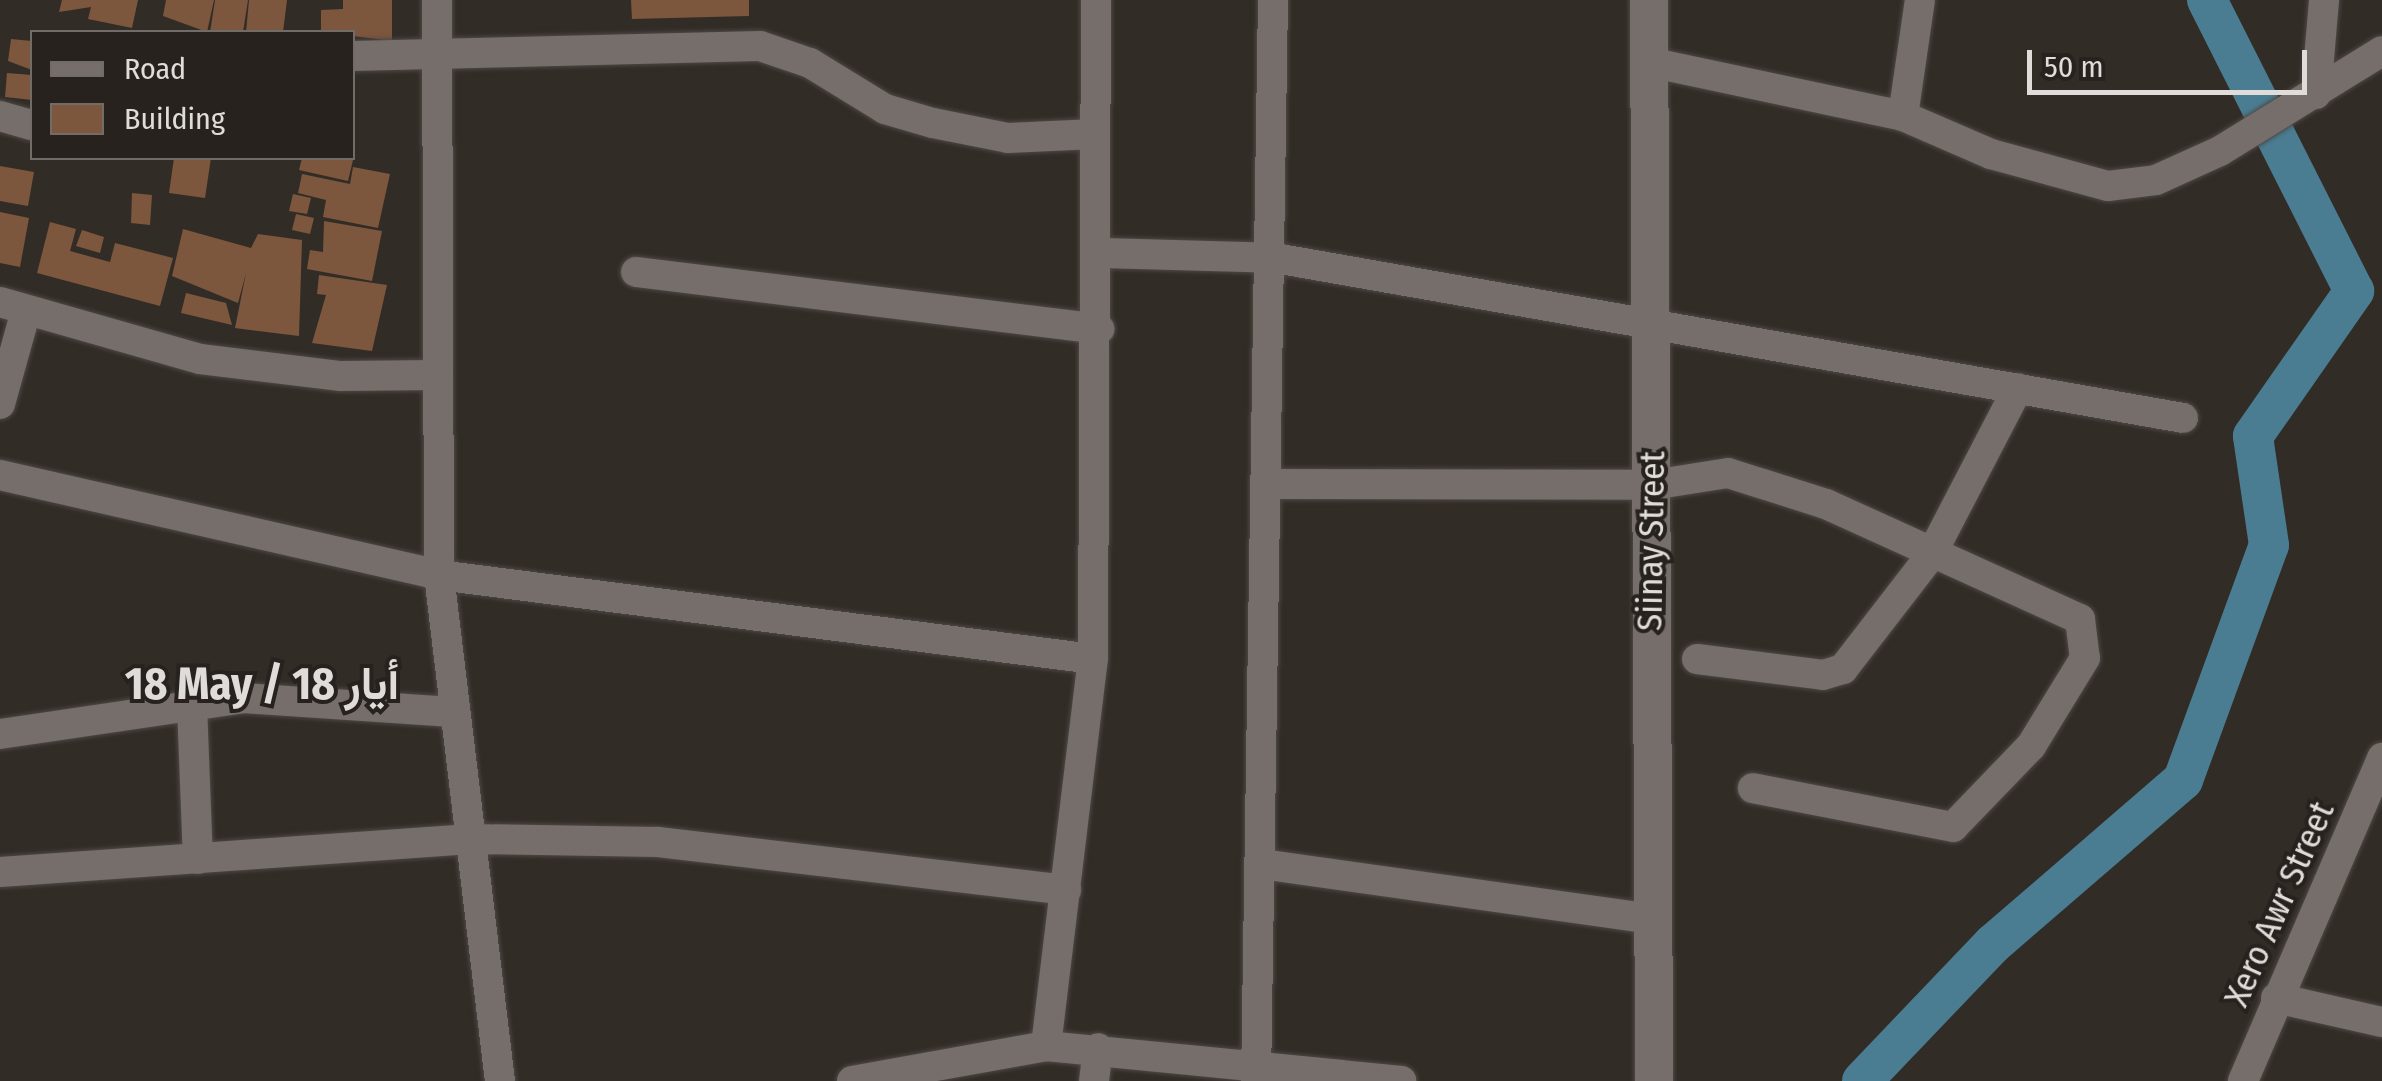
<!DOCTYPE html>
<html>
<head>
<meta charset="utf-8">
<style>
  body { margin:0 }
  #map { position:relative; width:2382px; height:1081px; overflow:hidden; background:#322c27; font-family:"Fira Sans Condensed",Vazirmatn,sans-serif }
  div>[style] { position:absolute }
  [style*='--x'] { left:calc(var(--x)*1px); top:calc(var(--y)*1px); width:calc(var(--w)*1px); rotate:calc(var(--a)*1deg) }
  .canal>* { height:40px; margin:-20px; padding:0 20px; transform-origin:20px; border-radius:20px; background:#4a7d92 }
  .building>* { inset:0; background:#7c563d }
  .roads { filter:drop-shadow(0 0 2px #4d4844) drop-shadow(0 0 2px #4d4844) }
  .minor>* { height:30px; margin:-15px; padding:0 15px; transform-origin:15px; border-radius:15px; background:#766e6a }
  .tertiary>* { height:38px; margin:-19px; padding:0 19px; transform-origin:19px; border-radius:19px; background:#766e6a }
  span { translate:-50% -50%; white-space:nowrap; text-align:center; line-height:1.15; -webkit-text-stroke:8px #28221e; paint-order:stroke }
  .street-label { font-size:35px; color:#e0dcd9 }
  .district-label { font-size:45px; color:#e0dcd9; font-weight:700 }
  .legend { position:absolute; left:30px; top:30px; width:325px; height:130px; box-sizing:border-box; background:#28221e; border:2px solid #726c69; margin:0; padding:12px 18px; list-style:none; font-size:30px; color:#e0dcd9 }
  .legend li { display:flex; align-items:center; gap:20px; height:50px }
  .legend b { width:50px; border:2px solid #726c69 }
  .scale { position:absolute; left:2027px; top:50px; width:280px; height:45px; box-sizing:border-box; border:5px solid #e0dcd9; border-top:0; padding-left:12px; font-size:30px; line-height:35px; white-space:nowrap; color:#e0dcd9; -webkit-text-stroke:8px #28221e; paint-order:stroke }
</style>
</head>
<body>
<div id="map">
  <div class="canal">
    <i style="--x:1862;--y:1081;--w:190;--a:-46.3"></i>
    <i style="--x:1993;--y:944;--w:251;--a:-40.8"></i>
    <i style="--x:2183;--y:780;--w:250;--a:-69.9"></i>
    <i style="--x:2269;--y:545;--w:110;--a:-98.4"></i>
    <i style="--x:2253;--y:436;--w:177;--a:-55.1"></i>
    <i style="--x:2354;--y:291;--w:326;--a:-116.8"></i>
  </div>
  <div class="building">
    <i style="clip-path:polygon(62px 0,138px 0,132px 28px,88px 19px,91px 7px,59px 12px)"></i>
    <i style="clip-path:polygon(166px 0,214px 0,207px 32px,163px 16px)"></i>
    <i style="clip-path:polygon(215px 0,248px 0,243px 32px,210px 32px)"></i>
    <i style="clip-path:polygon(249px 0,287px 0,283px 32px,246px 32px)"></i>
    <i style="clip-path:polygon(343px 0,392px 0,392px 41px,321px 32px,321px 10px,343px 9px)"></i>
    <i style="clip-path:polygon(631px 0,749px 0,749px 16px,632px 19px)"></i>
    <i style="clip-path:polygon(11px 39px,32px 41px,32px 70px,8px 61px)"></i>
    <i style="clip-path:polygon(7px 73px,32px 75px,32px 100px,5px 97px)"></i>
    <i style="clip-path:polygon(174px 158px,211px 158px,205px 198px,169px 193px)"></i>
    <i style="clip-path:polygon(302px 158px,353px 160px,348px 181px,299px 170px)"></i>
    <i style="clip-path:polygon(0 166px,34px 172px,28px 206px,0 201px)"></i>
    <i style="clip-path:polygon(353px 167px,390px 174px,378px 228px,323px 217px,326px 200px,298px 193px,302px 174px,350px 184px)"></i>
    <i style="clip-path:polygon(132px 193px,152px 195px,150px 225px,131px 223px)"></i>
    <i style="clip-path:polygon(293px 194px,311px 198px,307px 214px,289px 211px)"></i>
    <i style="clip-path:polygon(0 212px,29px 218px,20px 267px,0 263px)"></i>
    <i style="clip-path:polygon(296px 214px,314px 218px,310px 234px,292px 230px)"></i>
    <i style="clip-path:polygon(324px 221px,382px 231px,372px 281px,307px 269px,310px 250px,323px 252px)"></i>
    <i style="clip-path:polygon(50px 222px,76px 229px,70px 251px,110px 262px,115px 243px,173px 258px,160px 306px,37px 273px)"></i>
    <i style="clip-path:polygon(183px 229px,251px 248px,258px 234px,302px 240px,299px 336px,235px 328px,246px 273px,238px 303px,172px 276px)"></i>
    <i style="clip-path:polygon(82px 230px,104px 237px,100px 253px,76px 246px)"></i>
    <i style="clip-path:polygon(319px 275px,387px 285px,372px 351px,312px 343px,326px 295px,317px 294px)"></i>
    <i style="clip-path:polygon(186px 293px,226px 303px,232px 325px,181px 313px)"></i>
  </div>
  <div class="roads">
    <div class="minor">
      <i style="--x:437;--y:0;--w:575;--a:89.8"></i>
      <i style="--x:439;--y:575;--w:510;--a:83.13"></i>
      <i style="--x:352;--y:56;--w:408;--a:-1.4"></i>
      <i style="--x:760;--y:46;--w:53;--a:18.8"></i>
      <i style="--x:810;--y:63;--w:88;--a:31.5"></i>
      <i style="--x:885;--y:109;--w:50;--a:16.3"></i>
      <i style="--x:933;--y:123;--w:76;--a:11.3"></i>
      <i style="--x:1008;--y:138;--w:87;--a:-2.6"></i>
      <i style="--x:1649;--y:62;--w:260;--a:12"></i>
      <i style="--x:1903;--y:116;--w:96;--a:23.4"></i>
      <i style="--x:1991;--y:154;--w:121;--a:15.3"></i>
      <i style="--x:2108;--y:186;--w:48;--a:-7.1"></i>
      <i style="--x:2156;--y:180;--w:70;--a:-24.4"></i>
      <i style="--x:2220;--y:151;--w:190;--a:-31.7"></i>
      <i style="--x:2316;--y:94;--w:94;--a:-85.1"></i>
      <i style="--x:0;--y:116;--w:33;--a:16"></i>
      <i style="--x:1903;--y:116;--w:117;--a:-81.7"></i>
      <i style="--x:1099;--y:253;--w:176;--a:1.6"></i>
      <i style="--x:1275;--y:258;--w:922;--a:9.99"></i>
      <i style="--x:636;--y:272;--w:467;--a:7"></i>
      <i style="--x:0;--y:302;--w:208;--a:15.9"></i>
      <i style="--x:200;--y:359;--w:142;--a:6.9"></i>
      <i style="--x:341;--y:376;--w:95;--a:-0.6"></i>
      <i style="--x:0;--y:404;--w:97;--a:-74.4"></i>
      <i style="--x:0;--y:475;--w:450;--a:12.8"></i>
      <i style="--x:439;--y:575;--w:659;--a:7.32"></i>
      <i style="--x:1269;--y:484;--w:383;--a:0.1"></i>
      <i style="--x:1652;--y:485;--w:77;--a:-9"></i>
      <i style="--x:1728;--y:473;--w:103;--a:17.6"></i>
      <i style="--x:1826;--y:504;--w:279;--a:24.4"></i>
      <i style="--x:2080;--y:619;--w:39;--a:83"></i>
      <i style="--x:2085;--y:658;--w:103;--a:121.5"></i>
      <i style="--x:2031;--y:746;--w:112;--a:133.9"></i>
      <i style="--x:1953;--y:827;--w:204;--a:-169"></i>
      <i style="--x:1697;--y:659;--w:127;--a:7.2"></i>
      <i style="--x:1823;--y:675;--w:21;--a:-17"></i>
      <i style="--x:1843;--y:669;--w:144;--a:-52.3"></i>
      <i style="--x:1931;--y:555;--w:188;--a:-62.5"></i>
      <i style="--x:192;--y:705;--w:154;--a:87.8"></i>
      <i style="--x:0;--y:734;--w:246;--a:-8.4"></i>
      <i style="--x:243;--y:698;--w:210;--a:3.8"></i>
      <i style="--x:1261;--y:864;--w:390;--a:8"></i>
      <i style="--x:0;--y:872;--w:472;--a:-4"></i>
      <i style="--x:471;--y:839;--w:187;--a:0.9"></i>
      <i style="--x:658;--y:842;--w:411;--a:6.7"></i>
      <i style="--x:2276;--y:998;--w:109;--a:12.8"></i>
      <i style="--x:1046;--y:1046;--w:390;--a:-83.1"></i>
      <i style="--x:1093;--y:659;--w:659;--a:-89.74"></i>
      <i style="--x:852;--y:1081;--w:197;--a:-10.2"></i>
      <i style="--x:1046;--y:1046;--w:357;--a:5.6"></i>
      <i style="--x:1094;--y:1081;--w:33;--a:-83"></i>
      <i style="--x:1256;--y:1081;--w:1081;--a:-89.1"></i>
      <i style="--x:2243;--y:1081;--w:352;--a:-66.7"></i>
    </div>
    <div class="tertiary">
      <i style="--x:1649;--y:0;--w:1081;--a:89.73"></i>
    </div>
  </div>
  <div class="street-label">
    <span style="left:1651px;top:541px;rotate:-89deg">Siinay Street</span>
    <span style="left:2279px;top:904px;rotate:-66deg">Xero Awr Street</span>
  </div>
  <div class="district-label">
    <span style="left:262px;top:685px">18 May / 18 أيار</span>
  </div>
  <ul class="legend">
  <li><b style="height:12px;background:#766e6a"></b>Road</li>
  <li><b style="height:28px;background:#7c563d"></b>Building</li>
  </ul>
  <div class="scale">50 m</div>
</div>
</body>
</html>
